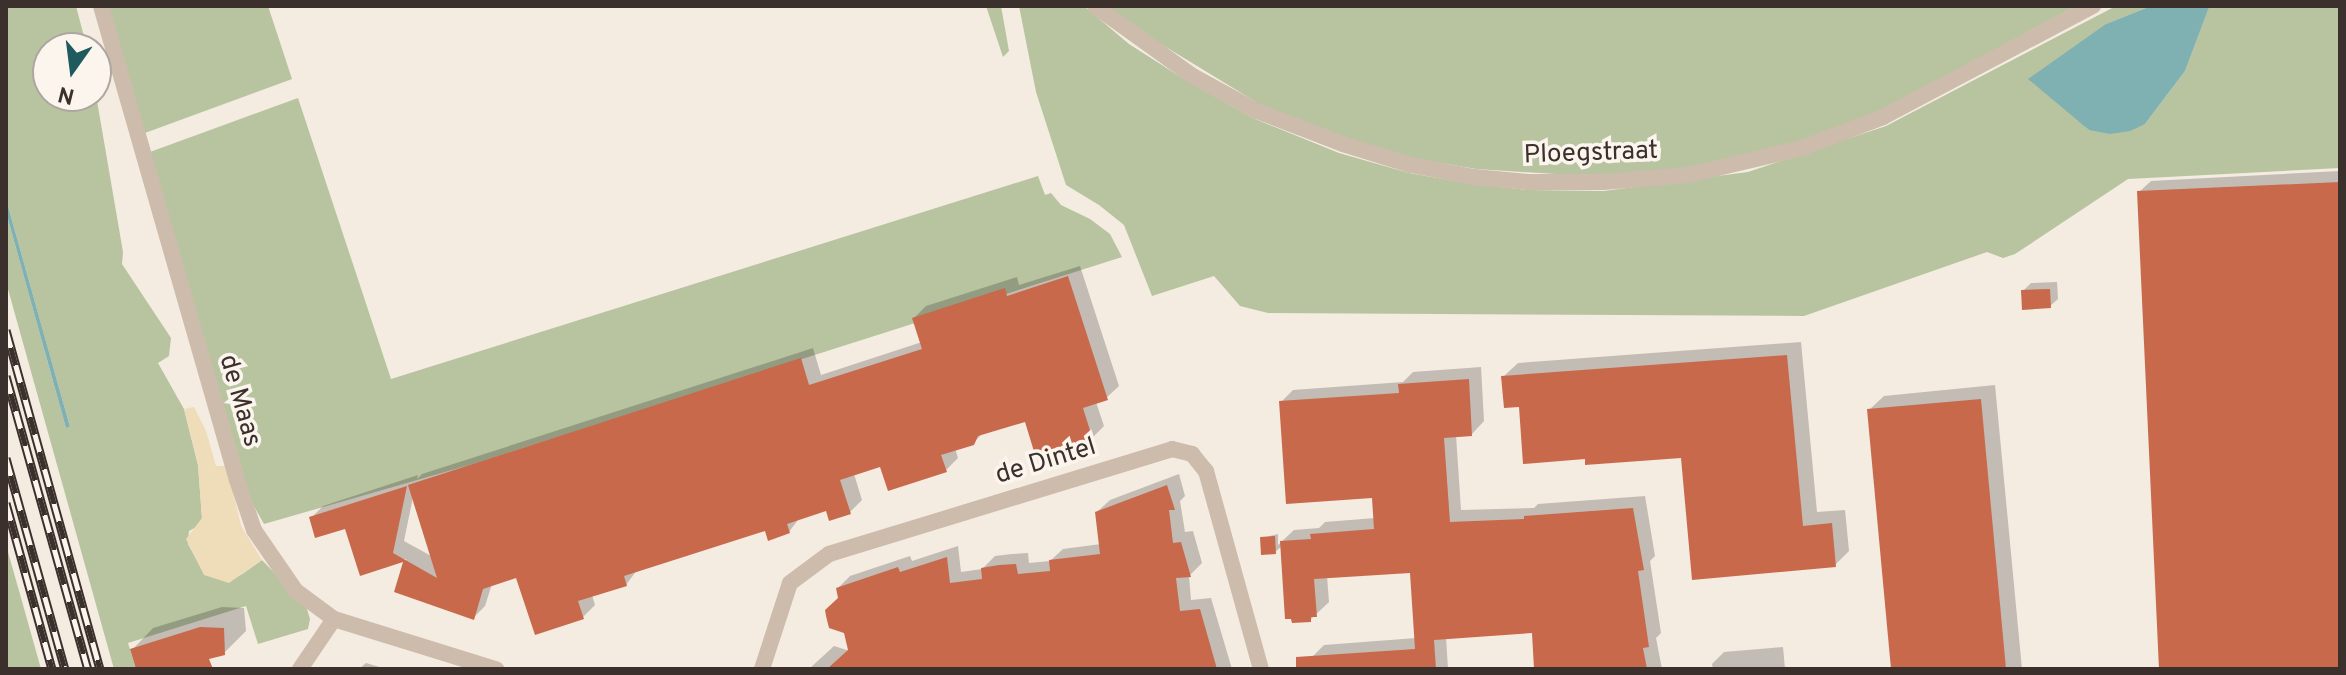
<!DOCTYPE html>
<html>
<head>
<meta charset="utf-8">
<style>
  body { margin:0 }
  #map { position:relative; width:2346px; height:675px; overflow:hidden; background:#f4ebe1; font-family:Overpass,sans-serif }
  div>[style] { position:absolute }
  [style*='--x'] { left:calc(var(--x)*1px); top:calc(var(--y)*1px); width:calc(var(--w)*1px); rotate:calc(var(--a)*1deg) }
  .green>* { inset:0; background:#b8c4a0 }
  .sand>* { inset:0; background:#efdcb8 }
  .water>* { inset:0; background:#7fb0b2 }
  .shadow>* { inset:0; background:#0003 }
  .building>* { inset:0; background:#c8694b }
  .minor>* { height:16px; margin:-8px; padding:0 8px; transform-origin:8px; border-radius:8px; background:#cdbbac }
  .rail>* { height:9px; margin-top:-4.5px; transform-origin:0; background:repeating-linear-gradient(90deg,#fbf5ee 0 18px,#3b302b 0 36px); box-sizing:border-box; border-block:2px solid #3b302b }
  span { translate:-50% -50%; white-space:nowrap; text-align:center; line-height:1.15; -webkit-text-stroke:7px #fbf5ee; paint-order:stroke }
  .street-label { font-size:26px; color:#3b302b }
  .frame { position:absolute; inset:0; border:8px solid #3b302b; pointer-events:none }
  .north { position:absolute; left:32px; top:32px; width:80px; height:80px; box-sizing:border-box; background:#fbf5ee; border:2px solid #aea6a0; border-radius:50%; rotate:194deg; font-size:22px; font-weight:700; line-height:32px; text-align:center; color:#3b302b }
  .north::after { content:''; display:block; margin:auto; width:28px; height:36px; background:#1f5a5e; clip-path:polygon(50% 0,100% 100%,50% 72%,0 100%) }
</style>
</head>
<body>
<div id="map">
  <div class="green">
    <i style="clip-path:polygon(6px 6px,76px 6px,87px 48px,48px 48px,48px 96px,96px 95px,123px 252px,122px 264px,171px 338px,169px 356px,158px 363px,184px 409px,198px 465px,202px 518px,200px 525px,189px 531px,188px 544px,205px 575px,241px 575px,262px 560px,306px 606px,310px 619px,308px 629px,258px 644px,246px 606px,128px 643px,136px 669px,114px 669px,6px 282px,6px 212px,66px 428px,70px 427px,6px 199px)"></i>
    <i style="clip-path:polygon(97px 6px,268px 6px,292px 79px,134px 137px)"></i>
    <i style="clip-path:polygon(986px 6px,1001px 6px,1009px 51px,1003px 57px)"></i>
    <i style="clip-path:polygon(1019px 6px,1084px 6px,1129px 44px,1187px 81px,1255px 119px,1339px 153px,1409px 173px,1472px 184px,1528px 190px,1604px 191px,1748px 172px,1886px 126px,2116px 6px,2151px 6px,2106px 24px,2071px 113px,2089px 130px,2145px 124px,2185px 71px,2209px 6px,2340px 6px,2340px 168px,2128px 179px,2015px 254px,2003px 258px,1987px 252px,1804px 316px,1268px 313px,1240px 306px,1214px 276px,1152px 296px,1124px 225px,1099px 205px,1066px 185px,1036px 92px)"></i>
    <i style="clip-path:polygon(1107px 6px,2076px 6px,1880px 111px,1801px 143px,1687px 169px,1603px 177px,1476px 169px,1412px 158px,1344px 137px,1261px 105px,1138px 30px)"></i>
    <i style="clip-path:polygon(298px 98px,391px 379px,1038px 176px,1045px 195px,1051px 193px,1061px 205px,1090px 219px,1110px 234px,1122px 257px,473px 464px,264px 524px,251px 501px,150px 152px)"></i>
    <i style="clip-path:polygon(6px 545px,25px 612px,41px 669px,6px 669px)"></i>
  </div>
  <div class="sand">
    <i style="clip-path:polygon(194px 407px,206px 431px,216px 466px,227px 466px,241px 526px,262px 560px,229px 583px,204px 575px,186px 539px,202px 518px,198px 465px,184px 409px)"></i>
  </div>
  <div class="water">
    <i style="clip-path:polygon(2151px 6px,2209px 7px,2185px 71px,2145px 124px,2130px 131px,2110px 134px,2089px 130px,2028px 79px,2106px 24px)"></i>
    <i style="clip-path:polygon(6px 199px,70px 427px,66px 428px,6px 212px)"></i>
  </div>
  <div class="shadow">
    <i style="clip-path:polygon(2340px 171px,2340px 669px,2161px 669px,2139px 192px,2151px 181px)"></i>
    <i style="clip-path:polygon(evenodd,1080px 266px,1119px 386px,1106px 398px,1096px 402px,1104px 426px,1092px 438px,1026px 419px,983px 433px,973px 443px,955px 448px,958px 458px,946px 470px,882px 465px,854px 474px,862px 500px,850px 512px,828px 508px,800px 517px,789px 532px,766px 528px,637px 570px,626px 585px,592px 595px,595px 605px,583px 617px,518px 575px,492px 584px,485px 606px,473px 618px,397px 591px,406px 559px,361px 574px,346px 526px,311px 518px,323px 506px,418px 475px,417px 479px,422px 474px,813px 348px,821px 375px,922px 342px,914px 318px,926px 306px,1017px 277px,1019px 285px,1080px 266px,413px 497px,433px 557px,404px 541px,413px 497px)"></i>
    <i style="clip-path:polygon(2057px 282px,2058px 299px,2050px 306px,2023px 291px,2031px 283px)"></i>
    <i style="clip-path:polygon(1801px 342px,1817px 512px,1845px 510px,1849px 551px,1835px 565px,1683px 456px,1587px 457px,1521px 405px,1503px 377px,1518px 363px)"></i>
    <i style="clip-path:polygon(1481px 367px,1484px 421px,1472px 434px,1456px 435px,1461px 510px,1534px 508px,1538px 504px,1645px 496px,1655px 556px,1650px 561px,1661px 633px,1656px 638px,1662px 669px,1536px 669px,1534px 630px,1446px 637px,1448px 669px,1312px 669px,1312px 657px,1324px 645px,1416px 638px,1412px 571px,1327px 576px,1329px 602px,1310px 620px,1282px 546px,1275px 552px,1262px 538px,1278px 534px,1278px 545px,1294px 530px,1319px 528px,1325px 522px,1375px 518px,1374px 496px,1281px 402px,1293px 390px,1403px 382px,1413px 372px)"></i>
    <i style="clip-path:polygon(1995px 385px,2022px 669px,1893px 669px,1869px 410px,1884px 396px)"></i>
    <i style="clip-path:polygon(1179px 474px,1185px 496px,1180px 501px,1185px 532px,1193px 531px,1202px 563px,1189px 576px,1191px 600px,1211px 598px,1232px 669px,809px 669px,834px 646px,850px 651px,838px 588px,850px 576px,910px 556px,912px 561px,958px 546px,961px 572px,982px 569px,995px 556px,1012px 554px,1028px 553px,1029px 563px,1050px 561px,1063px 549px,1101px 544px,1097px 512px,1110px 500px)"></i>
    <i style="clip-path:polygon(222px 607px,244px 608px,246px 631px,224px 653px,177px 668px,249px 669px,138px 669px,132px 650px,153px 628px)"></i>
    <i style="clip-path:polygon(1783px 647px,1785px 669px,1713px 669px,1712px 664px,1724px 652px)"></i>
    <i style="clip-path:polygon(366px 663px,386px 669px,359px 669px)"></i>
  </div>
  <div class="building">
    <i style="clip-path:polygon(2340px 182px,2340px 669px,2159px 669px,2137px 191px)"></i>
    <i style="clip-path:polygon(1068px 276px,1108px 400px,1083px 408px,1093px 440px,1036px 458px,1025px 422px,978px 436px,974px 445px,941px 455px,947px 472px,888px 491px,880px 467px,840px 480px,851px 514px,829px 521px,826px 511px,787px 524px,790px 533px,768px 541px,765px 531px,624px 576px,627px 586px,578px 601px,584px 619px,535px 635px,516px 578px,483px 589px,474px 620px,394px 592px,403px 562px,360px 576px,345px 529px,315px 538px,309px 517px,407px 486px,393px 553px,437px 578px,408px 485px,801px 358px,809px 385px,922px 349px,912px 318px,1005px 288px,1007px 296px)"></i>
    <i style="clip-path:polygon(2050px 289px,2051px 308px,2022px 310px,2021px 290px)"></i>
    <i style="clip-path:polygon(1787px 355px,1803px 526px,1832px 523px,1836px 567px,1692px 580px,1681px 458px,1585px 465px,1585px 459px,1523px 464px,1519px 407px,1504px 408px,1501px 376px)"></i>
    <i style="clip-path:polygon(1469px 379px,1472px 436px,1444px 438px,1450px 522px,1524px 519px,1524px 516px,1633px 508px,1644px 570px,1638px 571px,1649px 647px,1643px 648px,1647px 669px,1534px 669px,1532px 633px,1434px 640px,1436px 669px,1296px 669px,1296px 657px,1415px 649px,1410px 573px,1314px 579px,1317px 617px,1311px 617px,1311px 622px,1292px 623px,1291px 619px,1285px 619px,1280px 541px,1311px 539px,1310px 534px,1374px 529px,1372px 498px,1286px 504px,1279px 401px,1399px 393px,1398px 384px)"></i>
    <i style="clip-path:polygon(1981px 399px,2006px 669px,1891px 669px,1867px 409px)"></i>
    <i style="clip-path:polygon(1167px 485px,1175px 510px,1169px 510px,1173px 543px,1181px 542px,1191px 577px,1176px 578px,1180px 611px,1200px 609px,1217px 669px,827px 669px,848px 650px,844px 633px,829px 628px,826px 616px,825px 610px,838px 598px,836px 588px,898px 567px,900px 572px,947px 557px,950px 583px,982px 579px,981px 568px,999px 565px,1016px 564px,1018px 574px,1050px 571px,1049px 560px,1100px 554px,1095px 512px)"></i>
    <i style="clip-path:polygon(1275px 536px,1276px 554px,1261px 555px,1260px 537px)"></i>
    <i style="clip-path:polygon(200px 627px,224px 628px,225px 655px,209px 659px,213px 669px,136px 669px,130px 649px)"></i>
  </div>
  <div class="minor">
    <i style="--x:101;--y:6;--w:493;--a:74"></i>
    <i style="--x:237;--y:480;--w:53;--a:71.2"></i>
    <i style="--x:254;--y:530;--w:74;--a:55.5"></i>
    <i style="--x:296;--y:591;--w:47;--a:36.4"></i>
    <i style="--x:334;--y:619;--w:170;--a:17.2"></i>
    <i style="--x:1095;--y:6;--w:118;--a:35.7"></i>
    <i style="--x:1191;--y:75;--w:75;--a:28.6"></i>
    <i style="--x:1257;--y:111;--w:92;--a:21"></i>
    <i style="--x:1343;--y:144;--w:71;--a:17.2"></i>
    <i style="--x:1411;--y:165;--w:64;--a:10.8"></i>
    <i style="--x:1474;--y:177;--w:54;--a:5.3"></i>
    <i style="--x:1528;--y:182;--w:75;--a:0"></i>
    <i style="--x:1603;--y:182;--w:85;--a:-4.7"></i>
    <i style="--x:1688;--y:175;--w:117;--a:-13.3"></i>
    <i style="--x:1802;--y:148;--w:87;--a:-20.9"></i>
    <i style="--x:1883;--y:117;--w:238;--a:-27.9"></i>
    <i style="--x:300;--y:669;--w:60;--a:-55.8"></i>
    <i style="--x:762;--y:669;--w:90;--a:-72"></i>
    <i style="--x:790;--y:583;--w:49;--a:-36.6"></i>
    <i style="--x:829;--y:554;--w:359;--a:-17"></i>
    <i style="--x:1172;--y:449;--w:21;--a:14"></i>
    <i style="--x:1192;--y:454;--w:22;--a:51"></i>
    <i style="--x:1206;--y:471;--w:205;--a:74.5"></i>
  </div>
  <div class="rail">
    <i style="--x:6;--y:330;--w:352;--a:74.5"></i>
    <i style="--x:6;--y:376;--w:304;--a:74.4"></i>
    <i style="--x:6;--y:458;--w:219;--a:74.4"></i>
    <i style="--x:6;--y:503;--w:172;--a:74.5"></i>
  </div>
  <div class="street-label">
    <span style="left:1591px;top:154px;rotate:-2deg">Ploegstraat</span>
    <span style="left:239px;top:401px;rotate:74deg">de Maas</span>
    <span style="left:1046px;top:462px;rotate:-17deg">de Dintel</span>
  </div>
  <div class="frame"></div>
  <div class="north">N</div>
</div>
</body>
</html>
